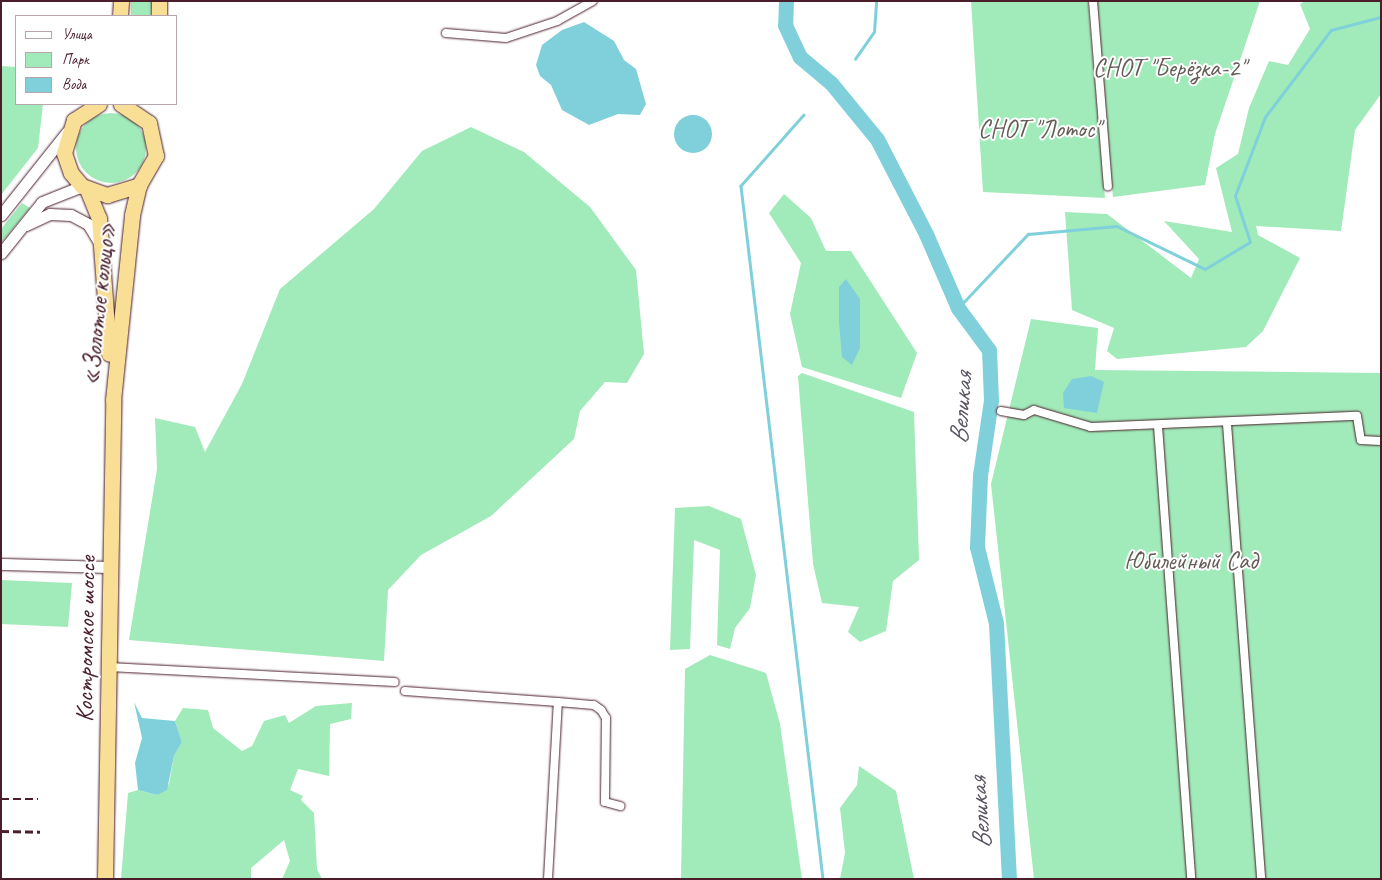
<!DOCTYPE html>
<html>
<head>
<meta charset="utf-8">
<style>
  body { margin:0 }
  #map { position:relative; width:1382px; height:880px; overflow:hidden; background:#fff; font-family:Caveat,sans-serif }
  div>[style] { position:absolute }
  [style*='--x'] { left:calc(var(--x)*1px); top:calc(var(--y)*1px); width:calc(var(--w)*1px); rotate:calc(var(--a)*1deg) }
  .green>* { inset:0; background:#a1eab9 }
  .round { border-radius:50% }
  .water>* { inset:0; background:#80d0dc }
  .stream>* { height:2.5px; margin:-1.25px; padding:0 1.25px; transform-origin:1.25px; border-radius:1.25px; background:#80d0dc }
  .river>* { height:15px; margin:-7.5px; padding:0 7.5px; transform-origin:7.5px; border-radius:7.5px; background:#80d0dc }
  .roads { filter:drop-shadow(0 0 1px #4a1f2b) drop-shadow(0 0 1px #4a1f2b) }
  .street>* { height:8px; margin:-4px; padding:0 4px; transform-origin:4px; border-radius:4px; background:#fff }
  .secondary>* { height:11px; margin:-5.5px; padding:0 5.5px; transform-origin:5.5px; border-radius:5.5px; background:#fff }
  .highway>* { height:15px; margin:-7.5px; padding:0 7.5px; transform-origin:7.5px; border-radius:7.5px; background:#f9df96 }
  .rail>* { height:2.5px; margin-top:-1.25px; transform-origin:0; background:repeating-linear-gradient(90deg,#4a1f2b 0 8px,transparent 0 12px) }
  span { translate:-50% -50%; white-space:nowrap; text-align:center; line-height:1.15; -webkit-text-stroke:4px #fff; paint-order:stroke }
  .park-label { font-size:25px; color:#645c56 }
  .street-label { font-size:25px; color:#4a1f2b }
  .water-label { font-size:26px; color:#5a5460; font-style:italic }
  .frame { position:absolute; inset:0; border:2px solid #4a1f2b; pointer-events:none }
  .legend { position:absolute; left:15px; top:15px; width:162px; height:90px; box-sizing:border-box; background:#fff; border:1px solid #b7a5aa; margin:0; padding:6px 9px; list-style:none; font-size:15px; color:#4a1f2b }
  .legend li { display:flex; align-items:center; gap:10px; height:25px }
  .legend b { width:25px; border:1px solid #b7a5aa }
</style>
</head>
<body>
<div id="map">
  <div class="green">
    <i style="clip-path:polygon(131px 1px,152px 1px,151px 16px,131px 16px)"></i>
    <i style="clip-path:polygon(971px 1px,1088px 1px,1105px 198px,983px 192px)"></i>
    <i style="clip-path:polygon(1097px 1px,1260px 1px,1215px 134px,1205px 185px,1113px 197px)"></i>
    <i style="clip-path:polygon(1305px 1px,1381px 1px,1381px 94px,1355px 130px,1341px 231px,1256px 226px,1258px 235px,1300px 258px,1263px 331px,1246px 347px,1117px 359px,1107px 351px,1114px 328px,1072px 310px,1065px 212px,1107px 214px,1191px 278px,1199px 259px,1164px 221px,1232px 232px,1216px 168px,1238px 154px,1249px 108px,1269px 61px,1288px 65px,1310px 29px,1300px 4px)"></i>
    <i style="clip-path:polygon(1px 66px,16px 67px,16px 104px,43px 104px,38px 148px,1px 195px)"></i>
    <i class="round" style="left:76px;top:113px;width:70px;height:70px"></i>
    <i style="clip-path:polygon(471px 127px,524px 152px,590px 207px,636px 270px,644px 354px,627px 383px,605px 382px,580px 411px,574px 439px,491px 516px,421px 555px,388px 590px,384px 661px,129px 640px,157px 469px,155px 418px,195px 427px,205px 452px,242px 384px,280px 289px,374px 209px,422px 151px)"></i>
    <i style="clip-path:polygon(784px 194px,811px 218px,826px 251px,851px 251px,917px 353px,901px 398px,802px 367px,790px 314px,801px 263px,769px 213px)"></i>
    <i style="clip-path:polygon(22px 203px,30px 208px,1px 243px,1px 229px)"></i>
    <i style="clip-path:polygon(1031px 319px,1098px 328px,1095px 370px,1381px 373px,1381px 879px,1034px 879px,991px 484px)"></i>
    <i style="clip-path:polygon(802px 373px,914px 412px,919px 560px,893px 581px,886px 631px,860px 642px,848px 632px,859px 607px,822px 603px,813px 564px,798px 376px)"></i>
    <i style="clip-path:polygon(709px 506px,741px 519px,756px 575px,750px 608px,735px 628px,730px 649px,717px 645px,720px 550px,694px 540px,690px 649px,670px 650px,675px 508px)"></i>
    <i style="clip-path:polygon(1px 580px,72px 583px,68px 627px,1px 624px)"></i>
    <i style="clip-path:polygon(710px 655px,766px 673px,780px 724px,802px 879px,681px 879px,685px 669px)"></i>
    <i style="clip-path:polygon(352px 703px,351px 719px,330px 724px,329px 776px,298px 769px,290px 790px,303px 796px,301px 800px,314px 813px,317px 869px,322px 879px,282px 879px,290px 861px,284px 840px,251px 868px,251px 879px,121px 879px,128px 793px,138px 790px,157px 795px,169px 784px,174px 756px,182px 742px,175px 721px,183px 708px,208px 710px,213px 728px,242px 751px,252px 746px,264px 721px,285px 715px,289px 723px,316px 706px)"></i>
    <i style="clip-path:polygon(859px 766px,896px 791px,914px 879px,840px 879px,845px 853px,840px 808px,857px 785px)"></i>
  </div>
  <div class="water">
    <i style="clip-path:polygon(584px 22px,614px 41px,624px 60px,636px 69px,646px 104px,640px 115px,618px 114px,589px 125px,562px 110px,551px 85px,540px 76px,536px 65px,542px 45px,562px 30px)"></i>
    <i class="round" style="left:674px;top:115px;width:38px;height:38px"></i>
    <i style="clip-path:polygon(846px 279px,860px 299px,860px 348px,852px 365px,842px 357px,839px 322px,839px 287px)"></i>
    <i style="clip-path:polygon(1091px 376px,1104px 382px,1097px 413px,1064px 408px,1063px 393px,1072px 379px)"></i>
    <i style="clip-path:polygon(134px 702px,142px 718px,175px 721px,182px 742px,174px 756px,167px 790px,157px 795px,138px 790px,135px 763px,142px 738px)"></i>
  </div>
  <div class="stream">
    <i style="--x:855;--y:59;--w:33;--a:-55"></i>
    <i style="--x:874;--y:32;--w:31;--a:-86"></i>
    <i style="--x:804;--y:115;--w:95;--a:131.6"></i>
    <i style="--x:741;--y:186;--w:698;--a:83.25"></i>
    <i style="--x:958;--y:308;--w:102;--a:-46.6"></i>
    <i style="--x:1028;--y:234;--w:89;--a:-5.1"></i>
    <i style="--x:1117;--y:226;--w:98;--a:26"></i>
    <i style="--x:1205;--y:269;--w:52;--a:-31"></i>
    <i style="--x:1250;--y:242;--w:48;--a:-108.1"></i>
    <i style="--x:1235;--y:196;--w:85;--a:-69.2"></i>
    <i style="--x:1265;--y:117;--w:109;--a:-52.8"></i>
    <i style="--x:1331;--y:30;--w:52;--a:-14.6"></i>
  </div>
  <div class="river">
    <i style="--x:786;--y:1;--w:24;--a:92"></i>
    <i style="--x:785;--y:25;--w:35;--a:65"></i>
    <i style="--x:800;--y:57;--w:40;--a:40"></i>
    <i style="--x:831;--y:83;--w:72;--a:50.6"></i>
    <i style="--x:877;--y:139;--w:107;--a:62.7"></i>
    <i style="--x:926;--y:234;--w:81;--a:66.6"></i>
    <i style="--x:958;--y:308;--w:52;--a:53.6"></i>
    <i style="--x:989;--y:350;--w:50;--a:87.7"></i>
    <i style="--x:991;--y:400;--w:76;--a:98.3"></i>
    <i style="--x:980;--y:475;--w:72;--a:92.4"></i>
    <i style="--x:977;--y:547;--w:78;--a:76"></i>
    <i style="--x:996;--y:623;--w:256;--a:87.1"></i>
  </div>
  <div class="roads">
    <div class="street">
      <i style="--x:1093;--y:1;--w:186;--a:85.4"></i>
      <i style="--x:446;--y:33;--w:60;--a:4.8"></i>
      <i style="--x:506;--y:38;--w:54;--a:-18.4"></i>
      <i style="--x:557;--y:21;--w:41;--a:-29.1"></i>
      <i style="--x:1001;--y:411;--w:23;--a:10"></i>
      <i style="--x:1024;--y:415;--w:11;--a:-27"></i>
      <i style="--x:1034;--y:410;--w:59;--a:16.6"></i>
      <i style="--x:1091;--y:427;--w:266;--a:-2.4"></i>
      <i style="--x:1357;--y:416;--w:24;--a:81"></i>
      <i style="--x:1361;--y:440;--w:20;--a:3"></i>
      <i style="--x:1227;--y:424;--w:456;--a:85.7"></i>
      <i style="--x:1158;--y:426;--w:454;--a:85.8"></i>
      <i style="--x:109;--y:667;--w:286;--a:3"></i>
      <i style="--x:405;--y:691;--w:153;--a:4.1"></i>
      <i style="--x:548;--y:879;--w:177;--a:-86.8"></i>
      <i style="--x:558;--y:702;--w:36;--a:5"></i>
      <i style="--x:594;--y:705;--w:9;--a:36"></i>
      <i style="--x:601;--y:710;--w:9;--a:58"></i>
      <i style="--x:606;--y:718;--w:84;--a:90.7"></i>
      <i style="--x:605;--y:802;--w:16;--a:15"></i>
    </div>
    <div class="secondary">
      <i style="--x:1;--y:215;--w:106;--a:-51.5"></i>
      <i style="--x:26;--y:225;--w:26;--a:-25"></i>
      <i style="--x:50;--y:214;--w:21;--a:3"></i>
      <i style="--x:71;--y:215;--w:19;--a:28"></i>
      <i style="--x:88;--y:224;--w:21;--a:59"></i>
      <i style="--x:1;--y:253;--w:65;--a:-51.2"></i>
      <i style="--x:42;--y:202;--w:43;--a:-21.8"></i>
      <i style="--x:1;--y:564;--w:110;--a:1.6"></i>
    </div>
    <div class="highway">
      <i style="--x:120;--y:16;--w:15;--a:-86"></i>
      <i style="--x:159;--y:16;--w:15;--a:-90"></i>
      <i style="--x:99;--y:104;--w:30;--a:147"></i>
      <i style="--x:74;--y:120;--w:34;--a:107"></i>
      <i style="--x:64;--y:153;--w:21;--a:71"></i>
      <i style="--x:71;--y:173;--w:17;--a:50"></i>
      <i style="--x:82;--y:186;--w:27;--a:20"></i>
      <i style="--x:107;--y:195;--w:34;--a:-17"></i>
      <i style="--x:139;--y:185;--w:34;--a:-60"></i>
      <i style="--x:156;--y:156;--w:34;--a:-102"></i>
      <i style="--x:149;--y:123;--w:34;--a:-146"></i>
      <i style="--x:87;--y:189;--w:31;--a:68"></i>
      <i style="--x:99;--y:218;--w:136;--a:85.8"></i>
      <i style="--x:105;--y:879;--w:479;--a:-89"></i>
      <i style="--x:113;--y:400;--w:186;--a:-84.1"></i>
      <i style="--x:132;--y:215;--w:31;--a:-77"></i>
    </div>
  </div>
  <div class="rail">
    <i style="--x:1;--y:799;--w:37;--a:0"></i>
    <i style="--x:1;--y:831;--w:39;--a:1"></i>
  </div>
  <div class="park-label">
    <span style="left:1169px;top:68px">СНОТ "Берёзка-2"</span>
    <span style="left:1039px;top:129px">СНОТ "Лотос"</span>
    <span style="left:1191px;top:561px">Юбилейный Сад</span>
  </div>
  <div class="street-label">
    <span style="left:99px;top:304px;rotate:-84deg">«Золотое кольцо»</span>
    <span style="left:86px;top:639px;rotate:-89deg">Костромское шоссе</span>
  </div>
  <div class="water-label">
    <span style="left:961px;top:408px;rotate:-86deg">Великая</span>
    <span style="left:980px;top:813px;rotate:-94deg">Великая</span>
  </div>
  <div class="frame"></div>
  <ul class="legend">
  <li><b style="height:6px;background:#fff"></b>Улица</li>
  <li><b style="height:14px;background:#a1eab9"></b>Парк</li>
  <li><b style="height:14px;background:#80d0dc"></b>Вода</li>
  </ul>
</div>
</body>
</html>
